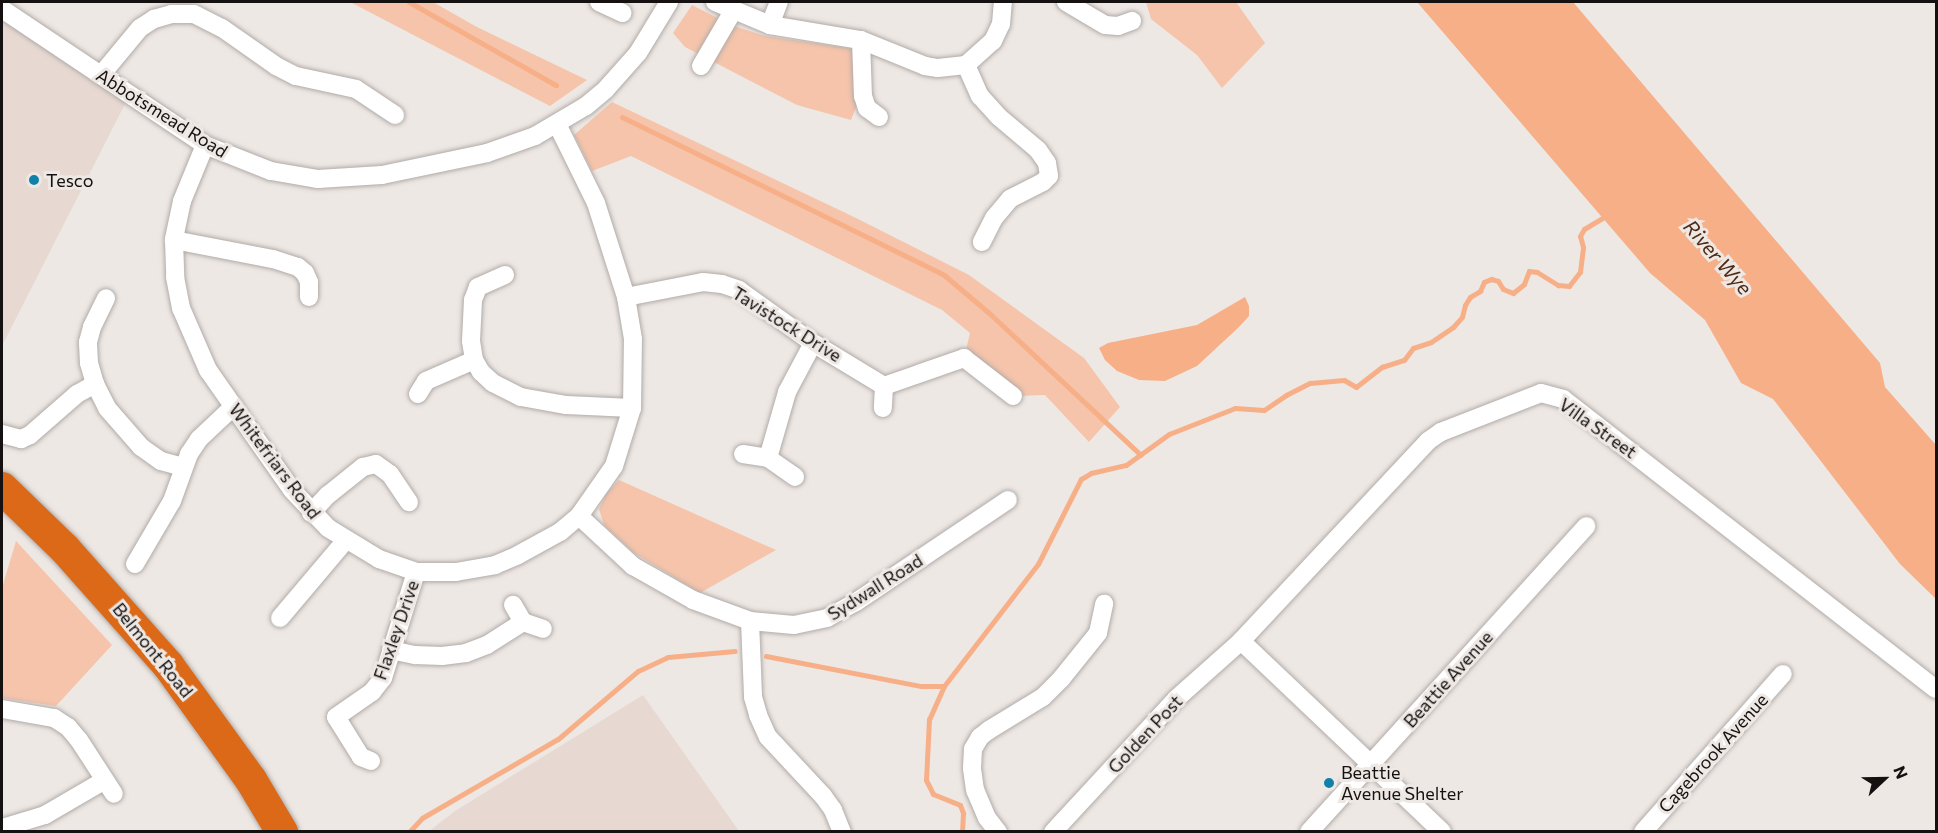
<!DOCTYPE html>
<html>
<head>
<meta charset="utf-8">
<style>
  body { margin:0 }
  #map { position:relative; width:1938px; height:833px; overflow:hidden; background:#eee8e4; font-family:Commissioner,sans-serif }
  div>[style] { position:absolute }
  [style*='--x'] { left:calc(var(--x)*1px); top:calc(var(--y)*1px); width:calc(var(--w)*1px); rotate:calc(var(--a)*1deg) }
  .built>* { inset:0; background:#e7d9d2 }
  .green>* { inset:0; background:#f5c4ab }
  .water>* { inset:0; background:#f7af88 }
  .stream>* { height:5px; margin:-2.5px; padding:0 2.5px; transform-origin:2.5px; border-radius:2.5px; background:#f7af88 }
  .roads { filter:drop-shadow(0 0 2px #b1aba8) drop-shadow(0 0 2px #b1aba8) }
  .street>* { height:18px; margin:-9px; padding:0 9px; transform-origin:9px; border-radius:9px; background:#fff }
  .highway>* { height:32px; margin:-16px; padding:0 16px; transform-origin:16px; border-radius:16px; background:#db6917 }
  .dots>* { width:16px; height:16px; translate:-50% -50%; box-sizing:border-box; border:3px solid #eee8e4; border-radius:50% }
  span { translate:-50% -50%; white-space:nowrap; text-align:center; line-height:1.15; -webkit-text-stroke:6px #eee8e4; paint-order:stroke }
  .street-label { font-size:18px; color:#141110 }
  .poi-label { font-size:18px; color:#141110 }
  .left { translate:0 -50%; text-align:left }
  .water-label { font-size:20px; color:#4e2a16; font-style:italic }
  .frame { position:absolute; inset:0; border:3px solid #141110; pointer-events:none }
  .north { position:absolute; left:1854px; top:749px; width:60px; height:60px; -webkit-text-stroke:4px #eee8e4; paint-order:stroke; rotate:68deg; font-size:16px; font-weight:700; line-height:24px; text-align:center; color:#141110 }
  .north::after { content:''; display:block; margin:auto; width:21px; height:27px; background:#141110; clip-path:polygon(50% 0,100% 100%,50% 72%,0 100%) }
</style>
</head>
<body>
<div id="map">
  <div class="built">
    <i style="clip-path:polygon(2px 18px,126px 102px,2px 346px)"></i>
    <i style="clip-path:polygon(643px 695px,739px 831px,429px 831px,455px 811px)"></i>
  </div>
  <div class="green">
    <i style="clip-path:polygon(350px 2px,433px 2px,475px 26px,587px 80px,550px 106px)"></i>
    <i style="clip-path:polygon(1146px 2px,1236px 2px,1265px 43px,1222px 88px,1197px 55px,1151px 19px)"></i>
    <i style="clip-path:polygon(692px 5px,731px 25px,765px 36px,855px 49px,859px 100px,851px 120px,797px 105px,685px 47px,673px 33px)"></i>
    <i style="clip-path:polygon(612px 102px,854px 217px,969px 275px,1084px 358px,1120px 407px,1089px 442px,1045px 395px,1013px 396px,964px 358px,970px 333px,942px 310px,631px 156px,592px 171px,574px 135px)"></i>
    <i style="clip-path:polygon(619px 480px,776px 550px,700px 593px,634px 553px,604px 525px,599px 509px,606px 494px)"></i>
    <i style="clip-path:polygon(16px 541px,112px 645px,56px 706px,2px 698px,2px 588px)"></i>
  </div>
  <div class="water">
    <i style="clip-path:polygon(1417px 2px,1573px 2px,1880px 363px,1885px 387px,1936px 445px,1936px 599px,1900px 564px,1773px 399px,1741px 383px,1705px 320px,1650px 273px)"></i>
    <i style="clip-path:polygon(1245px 297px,1249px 306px,1249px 316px,1239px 327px,1197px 366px,1165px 381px,1139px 380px,1117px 371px,1105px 360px,1099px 348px,1108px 343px,1197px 325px)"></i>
  </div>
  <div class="stream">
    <i style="--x:409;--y:2;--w:169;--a:29.5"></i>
    <i style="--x:622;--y:117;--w:359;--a:26.1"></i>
    <i style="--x:944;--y:275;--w:57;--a:40.1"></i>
    <i style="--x:988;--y:312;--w:209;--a:43.1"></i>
    <i style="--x:766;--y:656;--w:158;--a:11"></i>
    <i style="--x:921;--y:686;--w:23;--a:0"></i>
    <i style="--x:944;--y:686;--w:154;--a:-52.4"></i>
    <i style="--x:1038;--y:564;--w:95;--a:-63.2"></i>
    <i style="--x:1081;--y:479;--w:12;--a:-31"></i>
    <i style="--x:1091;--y:473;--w:36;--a:-13"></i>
    <i style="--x:1126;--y:465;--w:53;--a:-35.8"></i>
    <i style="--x:1169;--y:434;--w:71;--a:-21.5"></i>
    <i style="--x:1235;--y:408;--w:29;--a:4"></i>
    <i style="--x:1264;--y:410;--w:27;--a:-34"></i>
    <i style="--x:1286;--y:395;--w:27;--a:-27"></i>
    <i style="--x:1310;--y:383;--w:34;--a:-5"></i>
    <i style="--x:1344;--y:380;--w:14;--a:30"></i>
    <i style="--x:1356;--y:387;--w:33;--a:-38"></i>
    <i style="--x:1382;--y:367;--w:23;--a:-18"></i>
    <i style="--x:1404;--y:360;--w:15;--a:-53"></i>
    <i style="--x:1413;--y:348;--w:19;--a:-18"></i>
    <i style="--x:1431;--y:342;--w:27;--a:-34"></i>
    <i style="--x:1453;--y:327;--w:13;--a:-48"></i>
    <i style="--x:1462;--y:317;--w:12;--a:-76"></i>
    <i style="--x:1465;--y:305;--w:9;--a:-58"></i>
    <i style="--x:1470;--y:297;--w:12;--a:-31"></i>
    <i style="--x:1480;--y:291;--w:10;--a:-66"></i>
    <i style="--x:1484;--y:282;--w:8;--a:-23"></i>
    <i style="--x:1491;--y:279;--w:7;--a:16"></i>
    <i style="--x:1498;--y:281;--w:9;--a:58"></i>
    <i style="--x:1503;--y:289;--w:11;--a:22"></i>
    <i style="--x:1513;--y:293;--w:14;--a:-39"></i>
    <i style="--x:1524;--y:284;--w:14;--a:-69"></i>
    <i style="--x:1529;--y:271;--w:8;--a:7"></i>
    <i style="--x:1537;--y:272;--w:25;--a:32"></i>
    <i style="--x:1558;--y:285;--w:11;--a:5"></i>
    <i style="--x:1569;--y:286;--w:18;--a:-52"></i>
    <i style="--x:1580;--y:272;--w:25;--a:-83"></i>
    <i style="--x:1583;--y:247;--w:11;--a:-105"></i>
    <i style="--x:1580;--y:236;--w:8;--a:-60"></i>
    <i style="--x:1584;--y:229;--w:27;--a:-31"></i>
    <i style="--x:944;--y:686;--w:36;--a:114"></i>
    <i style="--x:929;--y:719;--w:61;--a:92.8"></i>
    <i style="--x:926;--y:780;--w:16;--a:63"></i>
    <i style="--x:933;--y:794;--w:29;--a:22"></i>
    <i style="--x:960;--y:805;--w:9;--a:69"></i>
    <i style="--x:963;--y:813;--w:19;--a:93"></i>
    <i style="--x:409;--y:832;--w:19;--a:-47"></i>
    <i style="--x:422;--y:818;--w:157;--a:-30.2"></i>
    <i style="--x:558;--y:739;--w:105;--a:-40.4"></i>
    <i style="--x:638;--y:671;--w:33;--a:-25"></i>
    <i style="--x:668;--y:657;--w:67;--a:-5.1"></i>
  </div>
  <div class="roads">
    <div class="street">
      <i style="--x:599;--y:2;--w:26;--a:25"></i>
      <i style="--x:715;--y:2;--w:60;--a:22.7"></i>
      <i style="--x:770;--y:25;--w:92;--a:9.4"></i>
      <i style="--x:861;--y:40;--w:69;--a:22.1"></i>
      <i style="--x:925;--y:66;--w:13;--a:9"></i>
      <i style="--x:938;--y:68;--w:28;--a:-6"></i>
      <i style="--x:966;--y:65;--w:36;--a:-42"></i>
      <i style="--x:993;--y:41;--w:19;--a:-65"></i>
      <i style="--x:1001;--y:24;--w:22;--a:-85"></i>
      <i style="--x:1066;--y:2;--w:45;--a:30.5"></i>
      <i style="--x:1105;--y:25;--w:13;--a:4"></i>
      <i style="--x:1118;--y:26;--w:15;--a:-20"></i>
      <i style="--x:2;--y:9;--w:244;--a:33.8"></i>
      <i style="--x:205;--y:145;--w:71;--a:21.5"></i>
      <i style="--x:271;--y:171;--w:48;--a:9.7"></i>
      <i style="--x:318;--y:179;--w:64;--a:-3.6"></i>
      <i style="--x:382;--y:175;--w:107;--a:-11.8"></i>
      <i style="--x:487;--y:153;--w:51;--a:-19.5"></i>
      <i style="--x:535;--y:136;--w:59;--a:-30.5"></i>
      <i style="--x:586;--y:106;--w:26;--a:-40"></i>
      <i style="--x:606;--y:89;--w:48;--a:-48.4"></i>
      <i style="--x:638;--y:53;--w:60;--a:-58.7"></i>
      <i style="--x:770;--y:25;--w:25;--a:-69"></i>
      <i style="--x:861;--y:40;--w:56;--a:88"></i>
      <i style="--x:863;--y:96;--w:13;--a:72"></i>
      <i style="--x:867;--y:108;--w:15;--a:37"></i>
      <i style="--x:966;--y:65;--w:34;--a:66"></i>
      <i style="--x:980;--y:96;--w:28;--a:48"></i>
      <i style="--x:999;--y:117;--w:51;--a:40.2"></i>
      <i style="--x:1038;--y:150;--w:16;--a:55"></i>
      <i style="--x:1047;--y:163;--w:13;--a:81"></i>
      <i style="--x:1049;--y:176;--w:8;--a:135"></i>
      <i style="--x:1043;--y:182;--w:37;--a:153"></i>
      <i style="--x:1010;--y:199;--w:25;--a:130"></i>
      <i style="--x:994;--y:218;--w:27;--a:117"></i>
      <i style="--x:701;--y:66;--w:64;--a:-59.8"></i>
      <i style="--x:101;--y:75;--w:61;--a:-50.3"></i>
      <i style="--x:140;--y:28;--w:17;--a:-33"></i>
      <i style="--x:154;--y:19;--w:18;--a:-16"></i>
      <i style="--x:171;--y:14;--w:23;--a:0"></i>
      <i style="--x:194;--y:14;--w:31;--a:27"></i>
      <i style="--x:222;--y:28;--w:66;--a:35.1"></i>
      <i style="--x:276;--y:66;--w:22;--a:27"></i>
      <i style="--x:296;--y:76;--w:61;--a:12.2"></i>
      <i style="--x:356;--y:89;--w:47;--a:33.7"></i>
      <i style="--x:205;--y:145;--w:61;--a:112.3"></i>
      <i style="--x:182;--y:201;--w:40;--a:102"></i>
      <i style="--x:174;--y:240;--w:37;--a:88"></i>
      <i style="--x:175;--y:277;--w:32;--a:79"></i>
      <i style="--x:181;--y:308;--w:68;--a:66.5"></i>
      <i style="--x:208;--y:370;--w:146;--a:55"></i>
      <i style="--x:292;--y:490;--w:52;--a:46.5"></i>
      <i style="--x:328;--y:528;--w:60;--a:31.3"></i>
      <i style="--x:379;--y:559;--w:39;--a:19"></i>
      <i style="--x:416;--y:572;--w:40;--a:0"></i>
      <i style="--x:456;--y:572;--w:40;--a:-10"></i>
      <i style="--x:495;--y:565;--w:25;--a:-23"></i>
      <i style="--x:518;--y:555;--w:48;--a:-28.7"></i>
      <i style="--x:560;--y:532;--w:25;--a:-40"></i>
      <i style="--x:579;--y:516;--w:61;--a:-55"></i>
      <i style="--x:614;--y:466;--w:61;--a:-72.8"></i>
      <i style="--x:632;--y:408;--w:69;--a:-89.2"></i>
      <i style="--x:633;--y:339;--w:43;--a:-99.5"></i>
      <i style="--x:626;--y:297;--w:99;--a:-107.7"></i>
      <i style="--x:596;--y:203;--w:88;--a:-116.3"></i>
      <i style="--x:174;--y:240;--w:101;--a:10.9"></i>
      <i style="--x:273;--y:259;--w:26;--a:18"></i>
      <i style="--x:298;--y:267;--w:9;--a:41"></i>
      <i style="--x:305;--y:273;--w:10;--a:66"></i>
      <i style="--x:309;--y:282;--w:15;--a:90"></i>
      <i style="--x:505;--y:275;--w:30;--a:156"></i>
      <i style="--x:478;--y:287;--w:14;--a:111"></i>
      <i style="--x:473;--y:300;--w:41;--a:92.8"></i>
      <i style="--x:471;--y:341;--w:19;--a:81"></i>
      <i style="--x:474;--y:360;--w:14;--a:60"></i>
      <i style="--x:481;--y:372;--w:16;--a:43"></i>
      <i style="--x:493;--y:383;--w:31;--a:27"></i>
      <i style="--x:521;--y:397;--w:46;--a:10.1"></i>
      <i style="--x:566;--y:405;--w:66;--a:2.6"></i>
      <i style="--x:626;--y:297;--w:78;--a:-11"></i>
      <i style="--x:703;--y:282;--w:19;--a:6"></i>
      <i style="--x:722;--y:284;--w:18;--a:19"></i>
      <i style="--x:739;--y:290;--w:91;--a:35.6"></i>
      <i style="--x:813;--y:343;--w:83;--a:31.2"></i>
      <i style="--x:884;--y:386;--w:22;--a:93"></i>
      <i style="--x:95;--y:384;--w:22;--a:-106"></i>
      <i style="--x:89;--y:363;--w:21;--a:-93"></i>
      <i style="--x:88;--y:342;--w:16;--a:-75"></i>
      <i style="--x:92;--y:327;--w:32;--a:-64"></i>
      <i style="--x:884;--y:386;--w:85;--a:-19.3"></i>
      <i style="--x:964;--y:358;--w:62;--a:37.8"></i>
      <i style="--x:418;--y:394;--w:15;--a:-58"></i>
      <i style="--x:426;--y:381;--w:52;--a:-23.6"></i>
      <i style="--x:2;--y:434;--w:20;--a:15"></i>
      <i style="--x:21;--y:439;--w:10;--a:-24"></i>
      <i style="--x:30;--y:435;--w:62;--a:-41.1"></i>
      <i style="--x:77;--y:394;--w:21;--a:-29"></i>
      <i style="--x:95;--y:384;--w:27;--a:63"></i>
      <i style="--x:107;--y:408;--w:52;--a:48.9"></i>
      <i style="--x:141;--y:447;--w:24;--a:35"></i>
      <i style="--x:161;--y:461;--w:23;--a:15"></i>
      <i style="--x:743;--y:454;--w:25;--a:9"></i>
      <i style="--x:768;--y:458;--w:69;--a:-73.9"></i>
      <i style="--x:787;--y:392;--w:55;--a:-62"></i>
      <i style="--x:768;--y:458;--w:33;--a:35"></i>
      <i style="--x:311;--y:513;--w:25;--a:-47"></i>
      <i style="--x:328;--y:495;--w:45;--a:-38.7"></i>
      <i style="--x:363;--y:467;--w:13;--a:-13"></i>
      <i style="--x:376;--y:464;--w:17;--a:36"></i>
      <i style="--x:390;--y:474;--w:34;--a:56"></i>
      <i style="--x:579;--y:516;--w:74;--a:42.8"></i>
      <i style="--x:633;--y:566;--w:69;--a:29.5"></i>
      <i style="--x:693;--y:600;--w:61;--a:20.2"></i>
      <i style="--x:750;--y:621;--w:44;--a:5.2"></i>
      <i style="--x:794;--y:625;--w:34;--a:-12"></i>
      <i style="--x:827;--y:618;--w:33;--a:-29"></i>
      <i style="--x:856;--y:602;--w:183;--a:-33.9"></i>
      <i style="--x:135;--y:564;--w:73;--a:-59.6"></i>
      <i style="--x:172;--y:501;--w:50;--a:-70.1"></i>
      <i style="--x:189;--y:454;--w:18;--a:-56"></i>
      <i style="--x:199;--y:439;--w:47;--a:-43.3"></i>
      <i style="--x:280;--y:618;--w:101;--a:-49.8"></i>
      <i style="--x:750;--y:621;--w:76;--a:87.7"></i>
      <i style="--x:753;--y:697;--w:19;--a:74"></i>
      <i style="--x:758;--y:715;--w:24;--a:66"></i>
      <i style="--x:768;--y:737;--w:81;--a:47"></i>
      <i style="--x:823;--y:796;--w:17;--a:54"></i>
      <i style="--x:833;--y:810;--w:24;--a:68"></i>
      <i style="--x:523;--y:622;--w:21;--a:19"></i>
      <i style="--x:1241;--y:641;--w:277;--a:43.5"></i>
      <i style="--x:391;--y:650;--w:25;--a:12"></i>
      <i style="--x:415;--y:655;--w:27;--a:2"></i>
      <i style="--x:442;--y:656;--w:24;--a:-7"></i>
      <i style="--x:466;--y:653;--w:22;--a:-21"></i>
      <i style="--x:487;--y:645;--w:43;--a:-32.6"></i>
      <i style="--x:523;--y:622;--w:20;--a:-120"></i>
      <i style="--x:2;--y:709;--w:53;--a:9.8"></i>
      <i style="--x:54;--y:718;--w:17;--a:33"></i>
      <i style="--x:68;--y:727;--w:17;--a:50"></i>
      <i style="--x:79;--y:740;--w:64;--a:57.1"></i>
      <i style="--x:371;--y:761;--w:11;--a:-158"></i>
      <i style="--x:361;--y:757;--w:47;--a:-122"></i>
      <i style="--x:336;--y:717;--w:44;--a:-34.8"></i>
      <i style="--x:372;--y:692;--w:18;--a:-52"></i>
      <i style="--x:383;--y:678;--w:111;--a:-72.7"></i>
      <i style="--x:2;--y:828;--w:45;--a:-16.8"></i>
      <i style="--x:45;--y:815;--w:69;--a:-30.3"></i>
      <i style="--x:998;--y:832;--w:18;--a:-128"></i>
      <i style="--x:987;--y:818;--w:30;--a:-113"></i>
      <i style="--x:975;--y:790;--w:22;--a:-98"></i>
      <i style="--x:972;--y:768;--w:19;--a:-87"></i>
      <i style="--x:973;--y:749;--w:14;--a:-60"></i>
      <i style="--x:980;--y:737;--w:11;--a:-38"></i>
      <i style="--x:989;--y:730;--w:63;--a:-31.4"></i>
      <i style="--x:1043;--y:697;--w:25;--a:-45"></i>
      <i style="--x:1061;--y:679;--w:59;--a:-51.2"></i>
      <i style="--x:1098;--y:633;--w:30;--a:-78"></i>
      <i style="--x:1053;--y:832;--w:181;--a:-47.2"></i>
      <i style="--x:1176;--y:699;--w:87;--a:-41.7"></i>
      <i style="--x:1241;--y:641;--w:274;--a:-46.9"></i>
      <i style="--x:1428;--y:441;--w:16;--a:-35"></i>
      <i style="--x:1441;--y:432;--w:107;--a:-21.3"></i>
      <i style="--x:1541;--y:393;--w:23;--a:15"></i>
      <i style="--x:1563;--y:399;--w:472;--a:37.9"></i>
      <i style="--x:1309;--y:832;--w:413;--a:-47.8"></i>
      <i style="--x:1643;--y:832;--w:211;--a:-48.5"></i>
    </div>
    <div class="highway">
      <i style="--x:2;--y:488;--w:88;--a:44.1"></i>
      <i style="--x:65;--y:549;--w:155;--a:48.4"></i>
      <i style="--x:168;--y:665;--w:142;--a:54.2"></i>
      <i style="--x:251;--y:780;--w:61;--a:59.2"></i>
    </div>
  </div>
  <div class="dots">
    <i style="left:34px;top:180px;background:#1081a8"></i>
    <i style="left:1329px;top:783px;background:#1081a8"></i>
  </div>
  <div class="street-label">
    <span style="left:162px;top:113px;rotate:32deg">Abbotsmead Road</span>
    <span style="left:787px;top:324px;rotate:32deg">Tavistock Drive</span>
    <span style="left:1598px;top:428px;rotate:35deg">Villa Street</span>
    <span style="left:275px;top:461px;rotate:53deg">Whitefriars Road</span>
    <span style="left:875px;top:587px;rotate:-32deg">Sydwall Road</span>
    <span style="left:396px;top:630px;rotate:-71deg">Flaxley Drive</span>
    <span style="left:153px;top:650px;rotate:51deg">Belmont Road</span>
    <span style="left:1448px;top:679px;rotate:-48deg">Beattie Avenue</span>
    <span style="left:1145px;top:734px;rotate:-47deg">Golden Post</span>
    <span style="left:1713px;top:753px;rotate:-48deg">Cagebrook Avenue</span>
  </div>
  <div class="poi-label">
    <span class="left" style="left:46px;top:180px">Tesco</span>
    <span class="left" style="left:1341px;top:783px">Beattie<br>Avenue Shelter</span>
  </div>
  <div class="water-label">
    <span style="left:1718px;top:257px;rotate:49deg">River Wye</span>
  </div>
  <div class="frame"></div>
  <div class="north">N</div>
</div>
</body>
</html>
